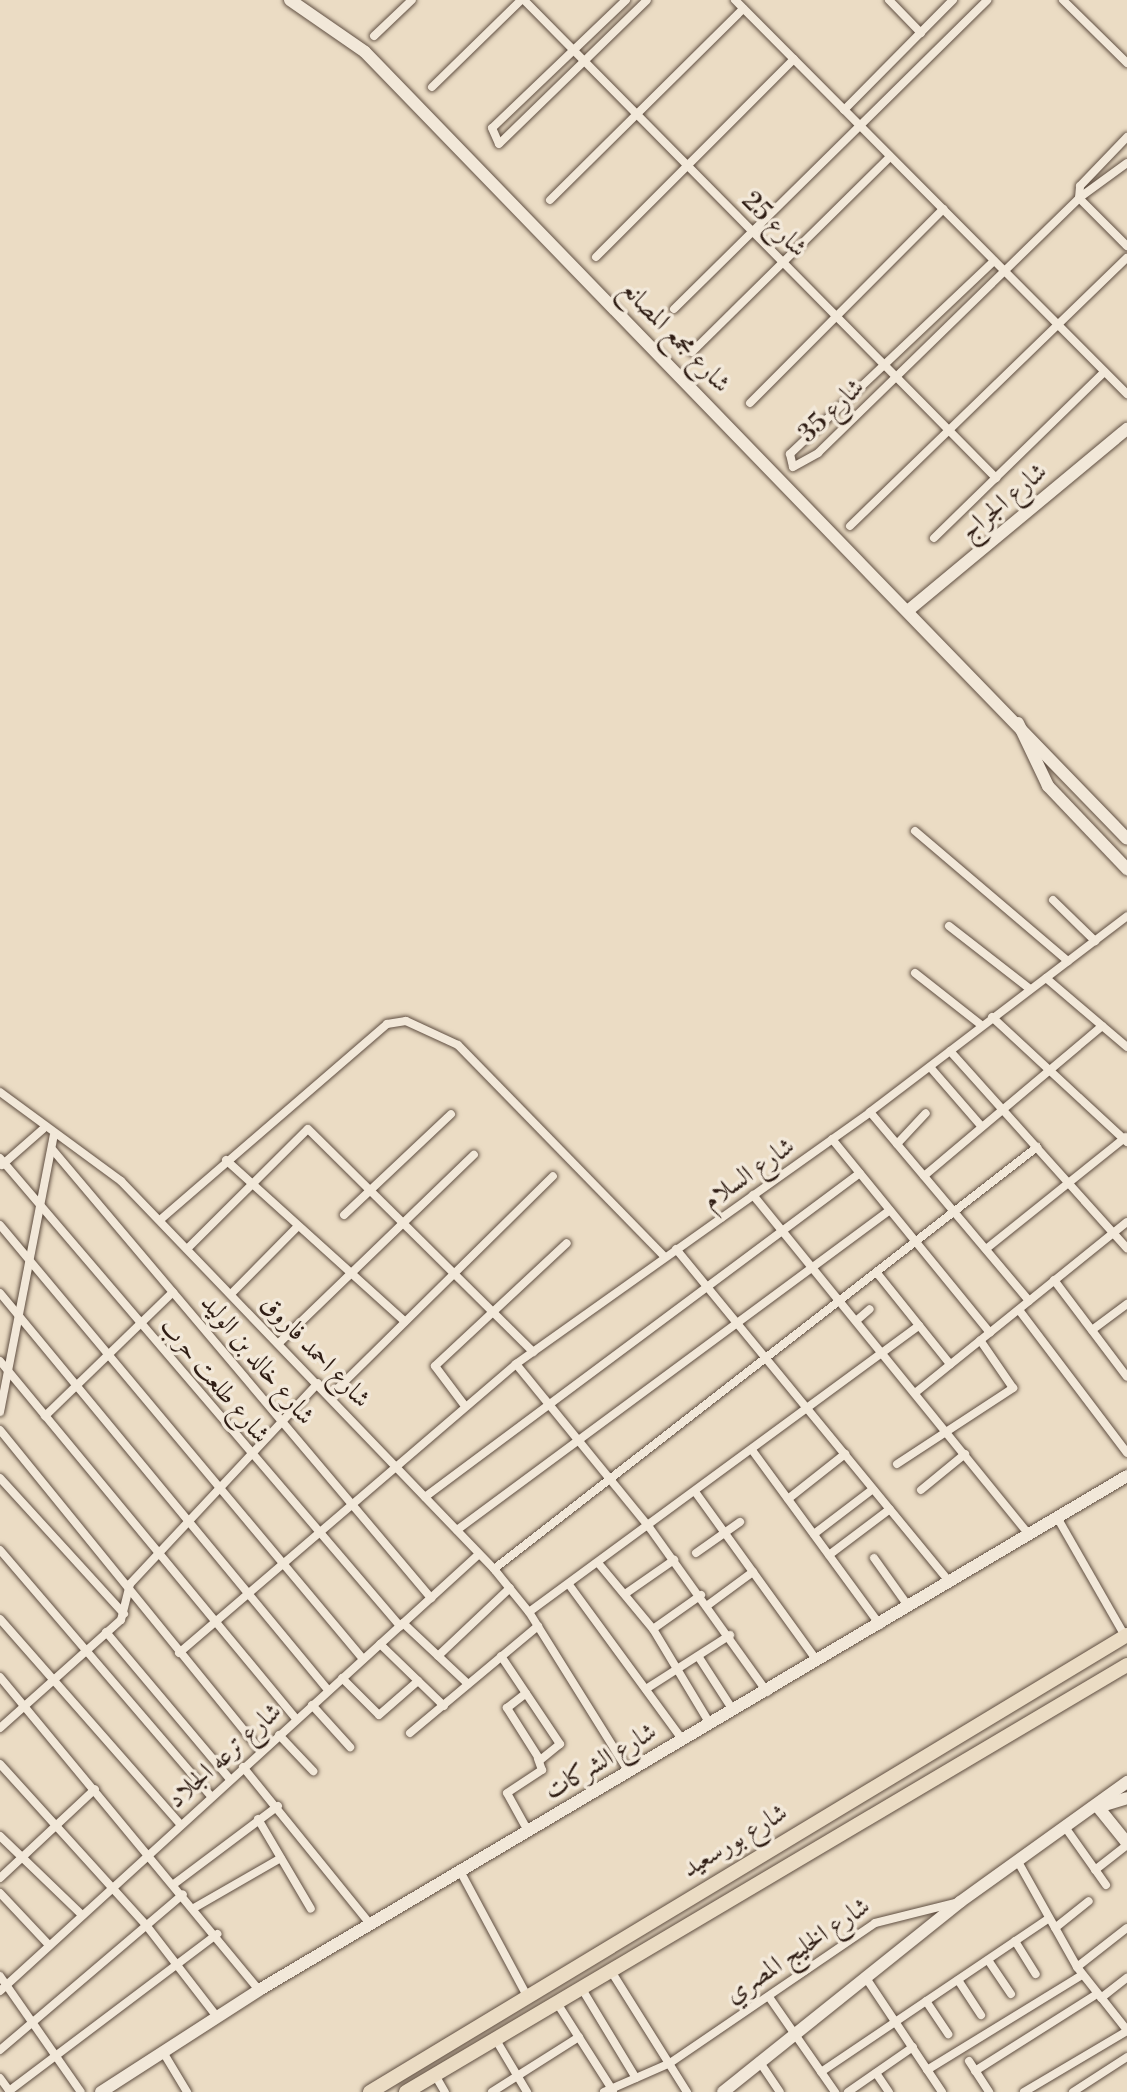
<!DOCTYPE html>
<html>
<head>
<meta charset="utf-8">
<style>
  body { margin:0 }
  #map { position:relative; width:1127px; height:2092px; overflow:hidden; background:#ebdcc4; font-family:"Libre Bodoni",Amiri,serif }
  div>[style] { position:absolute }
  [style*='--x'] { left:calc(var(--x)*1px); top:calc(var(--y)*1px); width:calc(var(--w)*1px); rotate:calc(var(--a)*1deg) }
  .roads { filter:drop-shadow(0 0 2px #5f4e41) drop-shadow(0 0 2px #5f4e41) }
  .street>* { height:8px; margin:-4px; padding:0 4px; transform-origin:4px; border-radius:4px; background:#f2e8d9 }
  .secondary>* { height:12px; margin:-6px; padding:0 6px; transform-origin:6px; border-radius:6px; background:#f2e8d9 }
  .primary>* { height:14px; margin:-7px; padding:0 7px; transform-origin:7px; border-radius:7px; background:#ebdcc4 }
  span { translate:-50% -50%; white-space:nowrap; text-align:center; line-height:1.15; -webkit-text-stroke:7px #f2e8d9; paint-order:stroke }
  .street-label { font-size:26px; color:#301e15 }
</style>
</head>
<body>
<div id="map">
  <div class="roads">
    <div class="street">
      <i style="--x:524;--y:0;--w:672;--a:45.36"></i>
      <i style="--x:626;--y:0;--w:185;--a:136.3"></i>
      <i style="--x:492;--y:128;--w:17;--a:66"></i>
      <i style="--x:499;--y:144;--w:206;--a:-44.2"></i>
      <i style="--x:735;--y:0;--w:556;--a:45.15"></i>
      <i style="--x:889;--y:0;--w:46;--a:45.9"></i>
      <i style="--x:1063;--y:0;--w:90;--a:44.5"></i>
      <i style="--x:374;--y:36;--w:52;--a:-43.5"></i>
      <i style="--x:432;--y:87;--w:124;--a:-44.3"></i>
      <i style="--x:844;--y:110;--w:155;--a:-45.3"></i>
      <i style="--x:1079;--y:198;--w:12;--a:-85"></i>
      <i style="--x:1080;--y:186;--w:68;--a:-46.2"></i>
      <i style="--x:1079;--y:198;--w:68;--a:45"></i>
      <i style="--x:550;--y:200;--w:272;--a:-44.7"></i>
      <i style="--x:596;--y:257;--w:280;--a:-45"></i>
      <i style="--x:994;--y:261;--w:281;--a:136.6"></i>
      <i style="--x:790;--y:454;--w:13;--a:77"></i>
      <i style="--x:793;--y:467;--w:29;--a:-29"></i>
      <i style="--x:818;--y:453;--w:365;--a:-44.3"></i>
      <i style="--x:1079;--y:198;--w:59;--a:-36.1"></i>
      <i style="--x:674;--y:309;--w:440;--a:-44.6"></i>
      <i style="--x:692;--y:352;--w:278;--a:-44.6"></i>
      <i style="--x:750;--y:403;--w:274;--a:-45.1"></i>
      <i style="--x:850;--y:526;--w:385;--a:-44.1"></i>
      <i style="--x:934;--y:538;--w:238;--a:-44.3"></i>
      <i style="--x:915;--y:831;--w:201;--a:40.4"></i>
      <i style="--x:1053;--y:900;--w:59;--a:44.3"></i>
      <i style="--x:949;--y:926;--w:103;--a:37.9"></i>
      <i style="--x:915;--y:973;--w:84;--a:38.2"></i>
      <i style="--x:1046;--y:978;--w:106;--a:40.4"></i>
      <i style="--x:992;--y:1017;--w:184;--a:42.8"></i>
      <i style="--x:950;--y:1051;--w:265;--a:48.1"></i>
      <i style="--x:930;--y:1067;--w:79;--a:49.1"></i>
      <i style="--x:0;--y:1092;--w:150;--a:36.3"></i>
      <i style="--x:121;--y:1181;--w:538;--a:46.13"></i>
      <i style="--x:494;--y:1569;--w:55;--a:50.9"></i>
      <i style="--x:529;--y:1612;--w:189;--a:58"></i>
      <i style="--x:870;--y:1112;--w:247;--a:49.9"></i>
      <i style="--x:832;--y:1139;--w:250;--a:50.8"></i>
      <i style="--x:897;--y:1144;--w:42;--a:-46.9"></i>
      <i style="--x:52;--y:1149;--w:588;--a:49.83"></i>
      <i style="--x:0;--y:1158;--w:616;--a:49.48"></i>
      <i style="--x:226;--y:1160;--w:241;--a:42.1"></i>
      <i style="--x:2;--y:1165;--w:55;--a:-41.3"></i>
      <i style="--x:924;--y:1176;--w:233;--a:-40.1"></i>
      <i style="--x:753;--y:1195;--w:438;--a:50.9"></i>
      <i style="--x:344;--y:1215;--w:147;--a:-43.3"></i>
      <i style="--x:160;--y:1220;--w:300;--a:-40.8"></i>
      <i style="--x:387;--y:1024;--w:19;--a:-9"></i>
      <i style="--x:406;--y:1021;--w:57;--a:24.8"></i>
      <i style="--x:458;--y:1045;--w:296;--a:45.7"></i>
      <i style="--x:0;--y:1225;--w:566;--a:50.09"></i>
      <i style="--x:187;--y:1249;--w:170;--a:-44.8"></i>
      <i style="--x:308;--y:1129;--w:317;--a:44.7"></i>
      <i style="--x:676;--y:1249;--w:432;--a:50.6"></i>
      <i style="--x:986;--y:1249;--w:179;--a:-38.7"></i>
      <i style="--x:877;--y:1273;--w:117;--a:51.3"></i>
      <i style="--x:1054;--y:1280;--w:121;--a:53"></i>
      <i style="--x:0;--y:1293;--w:515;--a:50.44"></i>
      <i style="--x:231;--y:1294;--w:95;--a:-45.4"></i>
      <i style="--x:1019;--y:1310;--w:179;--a:52.9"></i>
      <i style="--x:856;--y:1321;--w:18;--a:-41"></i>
      <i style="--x:1092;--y:1330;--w:44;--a:-36.6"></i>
      <i style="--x:279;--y:1343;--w:271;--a:-44"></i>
      <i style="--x:0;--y:1361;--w:465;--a:50.4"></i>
      <i style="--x:516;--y:1364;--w:210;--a:50.8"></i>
      <i style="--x:649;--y:1527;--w:203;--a:54.4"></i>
      <i style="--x:915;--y:1393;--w:272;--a:-38.9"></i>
      <i style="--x:330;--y:1396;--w:313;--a:-44.6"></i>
      <i style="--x:465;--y:1406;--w:50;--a:-126.9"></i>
      <i style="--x:435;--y:1366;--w:180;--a:-43"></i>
      <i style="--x:0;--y:1412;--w:282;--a:-79"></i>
      <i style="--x:45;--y:1416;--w:178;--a:-44.1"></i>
      <i style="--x:0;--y:1430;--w:414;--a:50.9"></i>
      <i style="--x:752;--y:1450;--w:217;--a:53.8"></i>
      <i style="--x:897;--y:1464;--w:139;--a:-33.2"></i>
      <i style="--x:1013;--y:1388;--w:58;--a:-124.5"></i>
      <i style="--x:0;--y:1478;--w:184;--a:47.6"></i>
      <i style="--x:921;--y:1490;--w:57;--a:-39.3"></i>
      <i style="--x:696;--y:1493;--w:207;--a:54.2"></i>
      <i style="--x:425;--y:1497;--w:542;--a:-36.68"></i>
      <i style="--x:788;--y:1499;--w:73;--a:-38.3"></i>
      <i style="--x:1058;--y:1519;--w:135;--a:60.2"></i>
      <i style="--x:457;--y:1530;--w:538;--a:-36.47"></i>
      <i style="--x:814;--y:1534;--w:74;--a:-37.3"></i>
      <i style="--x:0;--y:1550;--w:324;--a:49.4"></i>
      <i style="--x:696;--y:1553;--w:54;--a:-35.2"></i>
      <i style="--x:829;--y:1555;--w:76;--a:-37"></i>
      <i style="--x:874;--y:1558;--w:60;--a:54.5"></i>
      <i style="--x:599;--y:1564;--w:85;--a:50.3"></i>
      <i style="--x:653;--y:1629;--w:111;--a:59"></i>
      <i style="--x:494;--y:1569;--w:688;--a:-37.85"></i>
      <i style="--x:570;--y:1586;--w:190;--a:53.8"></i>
      <i style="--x:625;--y:1594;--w:60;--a:-34.8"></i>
      <i style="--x:708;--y:1605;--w:56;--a:-36.3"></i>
      <i style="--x:529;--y:1612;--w:484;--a:-36.3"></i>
      <i style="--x:0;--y:1619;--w:273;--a:48.7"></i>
      <i style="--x:403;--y:1623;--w:89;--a:43.2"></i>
      <i style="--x:653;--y:1629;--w:59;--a:-35.3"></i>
      <i style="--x:106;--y:1632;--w:192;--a:49.9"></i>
      <i style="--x:380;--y:1644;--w:89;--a:44.1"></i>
      <i style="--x:179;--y:1653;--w:444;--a:-40.6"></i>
      <i style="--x:516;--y:1364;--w:435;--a:-35.4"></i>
      <i style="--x:870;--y:1112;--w:323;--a:-37.3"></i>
      <i style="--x:438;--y:1656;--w:99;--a:-43.4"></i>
      <i style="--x:501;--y:1656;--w:106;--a:56.2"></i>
      <i style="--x:560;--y:1744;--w:26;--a:141"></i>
      <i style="--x:540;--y:1760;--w:62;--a:-122.4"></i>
      <i style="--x:507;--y:1708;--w:24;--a:-38"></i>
      <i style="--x:698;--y:1656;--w:64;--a:57.1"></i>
      <i style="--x:0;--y:1677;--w:406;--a:50.4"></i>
      <i style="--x:342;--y:1678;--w:52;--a:45"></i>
      <i style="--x:379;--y:1715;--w:52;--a:-41.1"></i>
      <i style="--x:646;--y:1689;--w:100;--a:-32.7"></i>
      <i style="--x:312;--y:1705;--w:57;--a:47.9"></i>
      <i style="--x:0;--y:1728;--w:162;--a:-41.8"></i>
      <i style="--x:121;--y:1620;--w:37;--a:-76"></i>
      <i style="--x:130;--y:1584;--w:275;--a:-46.9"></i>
      <i style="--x:410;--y:1733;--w:167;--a:-39.9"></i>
      <i style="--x:279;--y:1735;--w:50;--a:46.6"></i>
      <i style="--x:0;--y:1764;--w:217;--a:47.8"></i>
      <i style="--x:146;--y:1925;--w:116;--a:52.3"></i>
      <i style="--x:243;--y:1767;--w:202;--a:51"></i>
      <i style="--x:258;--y:1819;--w:104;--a:59.5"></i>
      <i style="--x:1065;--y:1827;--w:71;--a:54.7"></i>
      <i style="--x:528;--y:1831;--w:43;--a:-118.9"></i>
      <i style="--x:507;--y:1793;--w:42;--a:-33.3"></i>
      <i style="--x:542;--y:1770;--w:12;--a:-110"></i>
      <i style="--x:0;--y:1836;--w:114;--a:43.9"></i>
      <i style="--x:1017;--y:1860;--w:123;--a:60.7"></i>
      <i style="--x:1077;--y:1967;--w:80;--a:51.6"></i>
      <i style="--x:1095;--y:1870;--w:41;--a:-38"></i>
      <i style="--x:460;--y:1871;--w:144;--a:61.8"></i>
      <i style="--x:0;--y:1878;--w:130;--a:-43.1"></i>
      <i style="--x:174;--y:1884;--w:130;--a:-36.9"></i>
      <i style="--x:0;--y:1893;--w:71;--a:46.7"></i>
      <i style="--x:194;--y:1908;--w:100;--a:-29.9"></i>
      <i style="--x:1055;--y:1928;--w:43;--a:-38.5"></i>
      <i style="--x:1015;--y:1941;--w:39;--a:58"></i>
      <i style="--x:988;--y:1960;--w:41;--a:55.9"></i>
      <i style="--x:1077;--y:1967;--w:63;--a:-38"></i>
      <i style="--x:611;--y:1971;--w:143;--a:57.9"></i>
      <i style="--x:0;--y:1976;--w:141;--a:55.1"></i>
      <i style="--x:866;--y:1978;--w:137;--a:56.3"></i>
      <i style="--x:958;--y:1980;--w:42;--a:56.7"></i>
      <i style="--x:582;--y:1989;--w:104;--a:58.8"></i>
      <i style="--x:0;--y:1991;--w:648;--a:-42.37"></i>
      <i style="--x:769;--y:1997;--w:116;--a:55.2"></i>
      <i style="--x:1101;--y:1998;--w:33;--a:-38"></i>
      <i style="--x:926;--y:2001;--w:40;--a:56"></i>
      <i style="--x:557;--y:2003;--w:104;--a:57.5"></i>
      <i style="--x:496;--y:2040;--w:61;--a:59.2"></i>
      <i style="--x:0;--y:2050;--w:240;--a:-40.4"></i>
      <i style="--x:163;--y:2052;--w:47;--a:59"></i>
      <i style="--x:759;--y:2061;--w:37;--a:56"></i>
      <i style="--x:969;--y:2061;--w:37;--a:57"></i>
      <i style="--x:927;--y:2070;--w:182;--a:-31.5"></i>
      <i style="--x:975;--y:2071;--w:144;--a:-32.3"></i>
      <i style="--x:821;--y:2072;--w:275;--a:-34"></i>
      <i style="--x:876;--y:2073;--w:23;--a:56"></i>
      <i style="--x:435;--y:2075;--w:20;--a:60"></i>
      <i style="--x:0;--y:2078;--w:17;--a:54"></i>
      <i style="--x:9;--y:2091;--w:261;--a:-37"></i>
      <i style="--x:492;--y:2092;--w:103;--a:-32.3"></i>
      <i style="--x:604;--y:2092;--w:72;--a:-23.7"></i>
      <i style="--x:670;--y:2063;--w:248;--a:-34.3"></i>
      <i style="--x:875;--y:1923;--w:87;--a:-14"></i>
      <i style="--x:848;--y:2092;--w:79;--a:-34.7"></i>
      <i style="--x:1024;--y:2092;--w:120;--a:-30.6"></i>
      <i style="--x:1073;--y:2092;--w:64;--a:-32.9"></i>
    </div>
    <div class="secondary">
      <i style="--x:290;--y:0;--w:91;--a:34.7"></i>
      <i style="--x:365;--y:52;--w:1095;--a:45.92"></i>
      <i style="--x:910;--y:609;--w:282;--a:-39.7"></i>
      <i style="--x:1018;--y:723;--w:70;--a:64.5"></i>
      <i style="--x:1048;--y:786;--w:115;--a:46.4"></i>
      <i style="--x:1098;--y:1807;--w:46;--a:51.1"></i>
      <i style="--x:1098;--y:1807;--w:30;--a:-17"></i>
      <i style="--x:101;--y:2092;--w:188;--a:-32.8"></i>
      <i style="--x:259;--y:1990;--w:1009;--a:-30.63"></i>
      <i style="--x:723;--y:2092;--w:304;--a:-38.7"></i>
      <i style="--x:960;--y:1902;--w:206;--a:-35.7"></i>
    </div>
    <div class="primary">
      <i style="--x:370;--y:2092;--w:884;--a:-31.12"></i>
      <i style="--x:406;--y:2092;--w:838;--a:-30.64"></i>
    </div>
  </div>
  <div class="street-label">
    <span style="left:774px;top:225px;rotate:45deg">شارع 25</span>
    <span style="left:675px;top:337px;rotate:46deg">شارع مجمع المصانع</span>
    <span style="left:832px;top:411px;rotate:-44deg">شارع 35</span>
    <span style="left:1004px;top:502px;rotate:-40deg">شارع الجراج</span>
    <span style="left:749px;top:1174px;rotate:-35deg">شارع السلام</span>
    <span style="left:315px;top:1352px;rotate:46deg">شارع احمد فاروق</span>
    <span style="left:257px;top:1360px;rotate:50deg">شارع خالد بن الوليد</span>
    <span style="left:214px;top:1381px;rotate:50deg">شارع طلعت حرب</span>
    <span style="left:225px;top:1756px;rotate:-42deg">شارع ترعه الجلاد</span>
    <span style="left:601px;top:1762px;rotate:-31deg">شارع الشركات</span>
    <span style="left:735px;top:1841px;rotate:-31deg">شارع بورسعيد</span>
    <span style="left:798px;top:1951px;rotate:-34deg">شارع الخليج المصري</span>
  </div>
</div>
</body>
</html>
